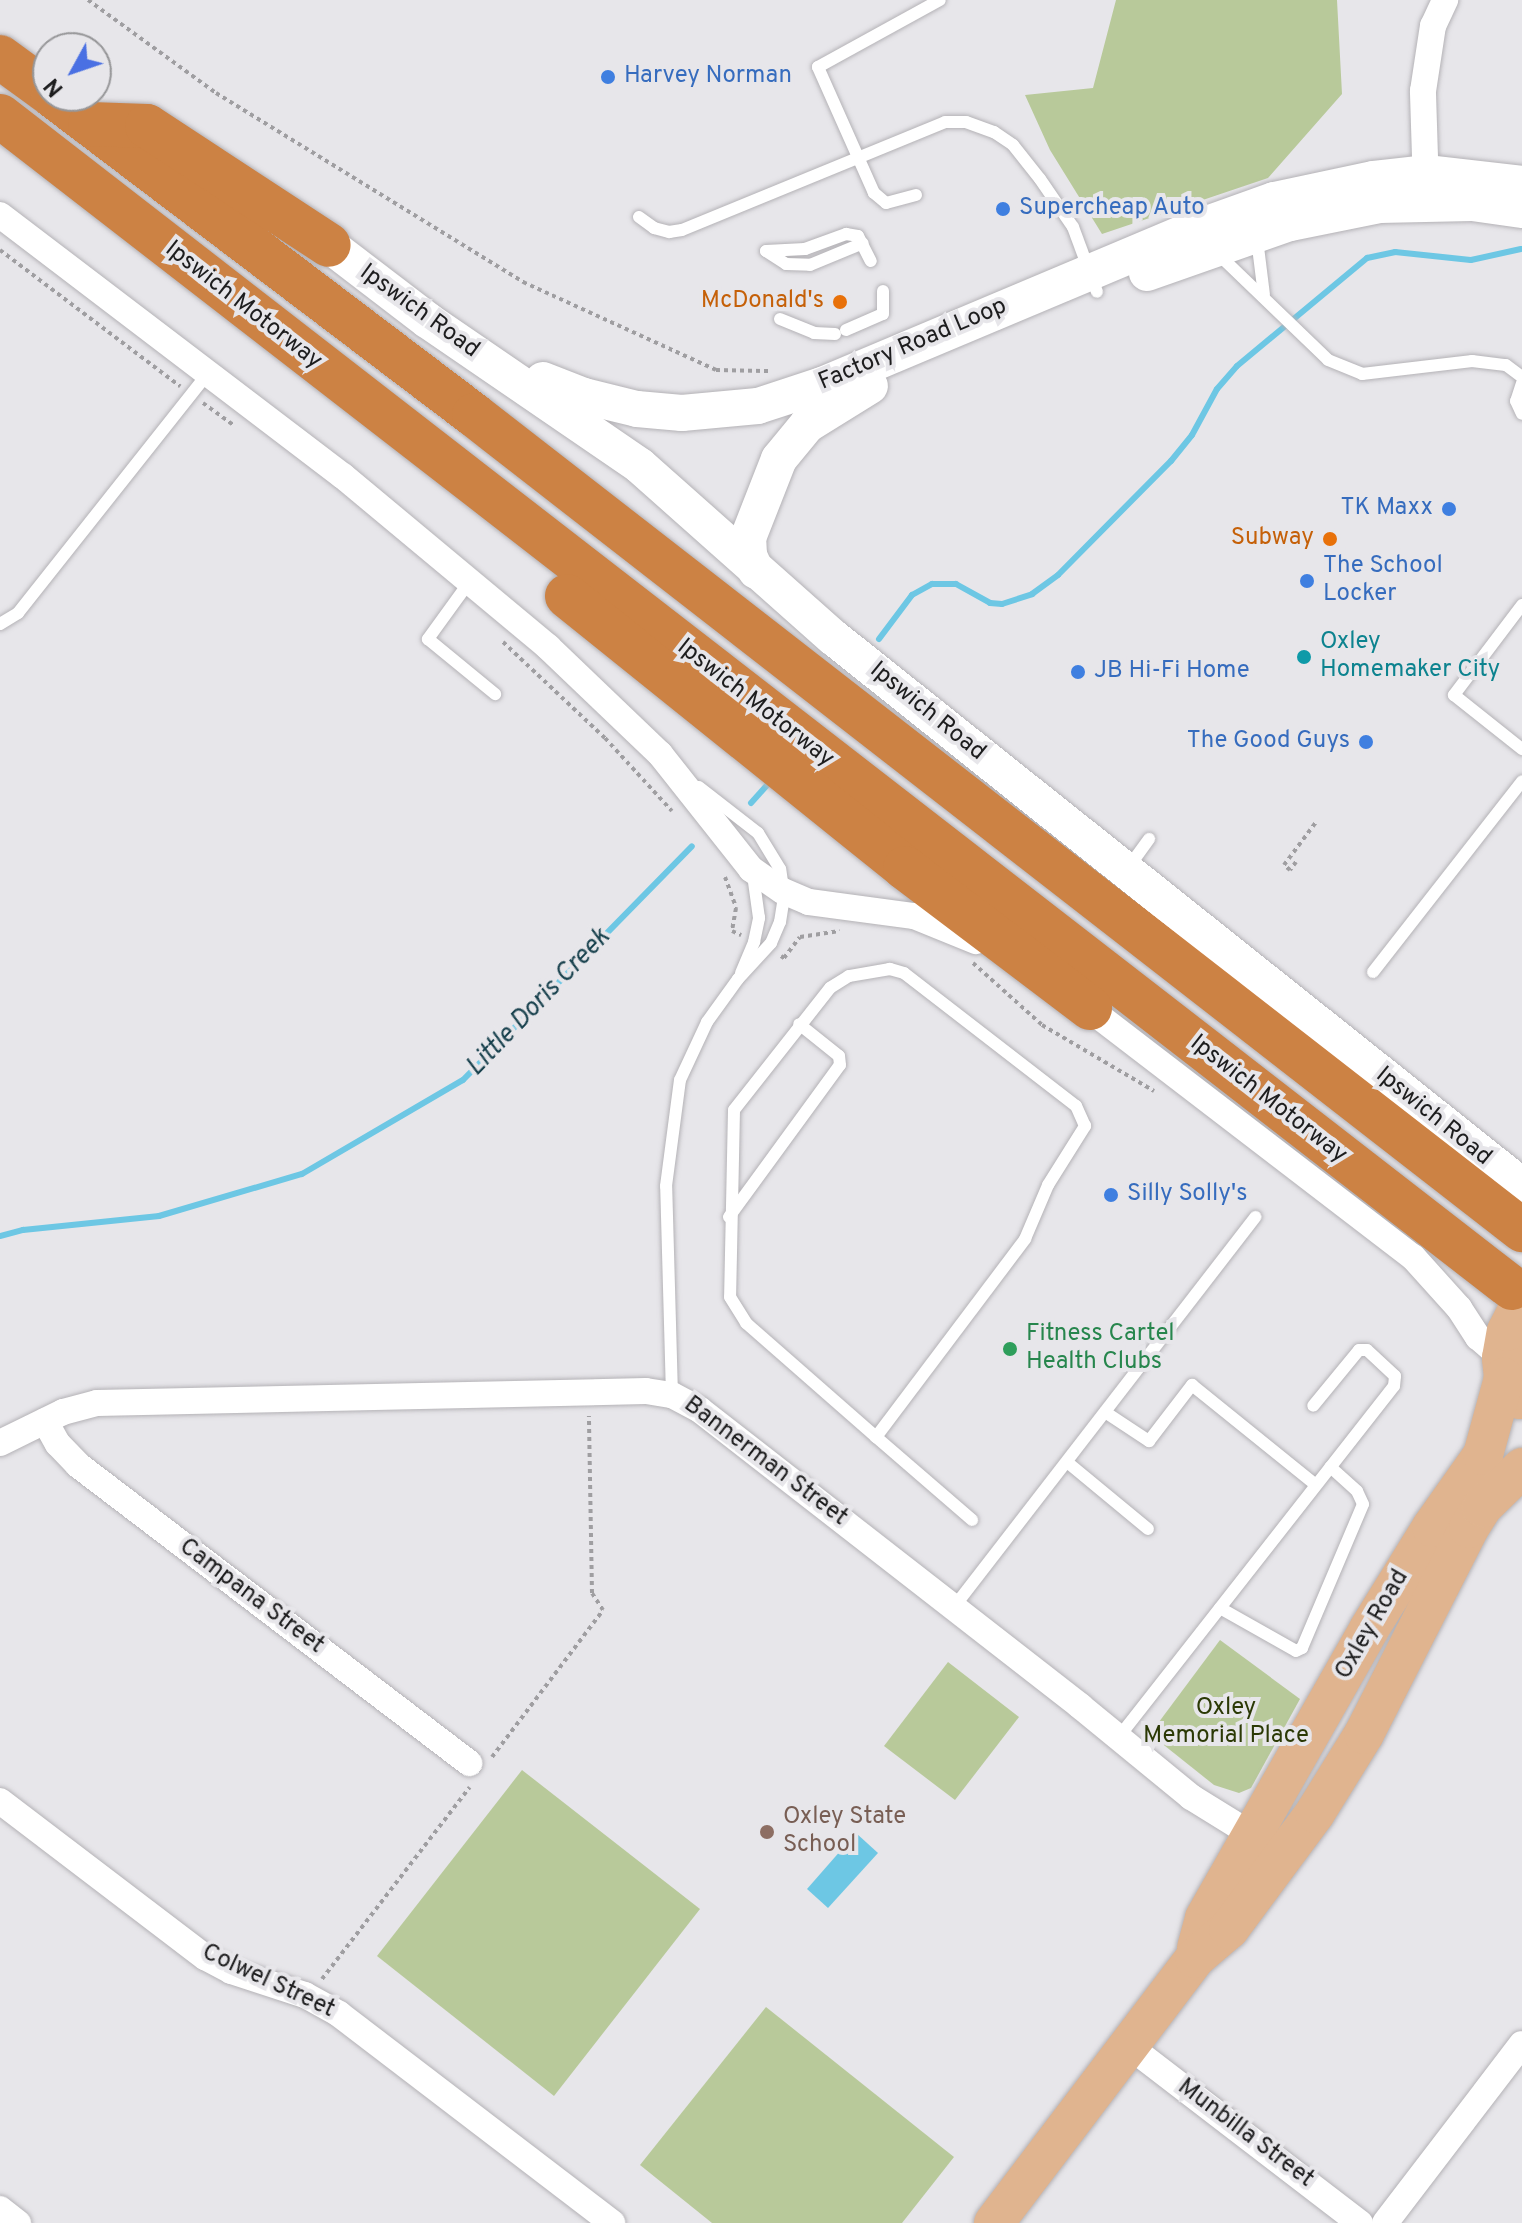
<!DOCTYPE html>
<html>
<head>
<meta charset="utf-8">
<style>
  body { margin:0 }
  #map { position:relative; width:1522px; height:2223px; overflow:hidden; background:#e7e6ea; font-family:Overpass,sans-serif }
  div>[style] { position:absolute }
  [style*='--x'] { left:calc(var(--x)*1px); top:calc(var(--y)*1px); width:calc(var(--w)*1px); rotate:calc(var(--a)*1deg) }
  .green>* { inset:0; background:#b8c99a }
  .water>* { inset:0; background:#6dc7e4 }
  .stream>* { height:6px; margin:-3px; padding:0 3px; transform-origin:3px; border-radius:3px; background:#6dc7e4 }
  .path>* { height:4px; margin-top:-2px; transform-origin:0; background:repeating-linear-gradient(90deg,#9f9ea1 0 4px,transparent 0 8px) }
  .roads { filter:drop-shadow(0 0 2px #b4b2b6) drop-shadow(0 0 2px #b4b2b6) }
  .lane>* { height:12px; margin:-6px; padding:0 6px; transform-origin:6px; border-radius:6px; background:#fff }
  .street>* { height:26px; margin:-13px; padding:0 13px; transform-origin:13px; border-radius:13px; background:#fff }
  .secondary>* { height:36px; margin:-18px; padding:0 18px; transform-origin:18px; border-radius:18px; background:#fff }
  .primary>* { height:40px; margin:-20px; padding:0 20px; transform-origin:20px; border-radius:20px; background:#e0b48f }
  .highway>* { height:44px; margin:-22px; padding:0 22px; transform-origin:22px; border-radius:22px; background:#cc8244 }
  .dots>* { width:22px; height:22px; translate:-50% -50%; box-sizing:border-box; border:4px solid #e7e6ea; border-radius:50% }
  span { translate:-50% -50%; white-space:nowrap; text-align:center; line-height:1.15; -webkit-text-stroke:8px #e7e6ea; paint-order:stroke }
  .shop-label { font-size:24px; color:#366cbe }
  .left { translate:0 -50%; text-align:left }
  .right { translate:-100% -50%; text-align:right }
  .food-label { font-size:24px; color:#c56008 }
  .street-label { font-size:24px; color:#1d1d1e }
  .culture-label { font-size:24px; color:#0d838f }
  .leisure-label { font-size:24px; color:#27864d }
  .park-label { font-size:24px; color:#2b3905 }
  .education-label { font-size:24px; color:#785e54 }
  .water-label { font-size:26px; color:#18414d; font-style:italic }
  .north { position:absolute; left:32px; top:32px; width:80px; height:80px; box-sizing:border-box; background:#e7e6ea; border:2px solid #969698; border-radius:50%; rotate:230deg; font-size:22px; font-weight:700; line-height:32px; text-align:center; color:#1d1d1e }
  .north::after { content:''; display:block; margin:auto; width:28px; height:36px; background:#4a70e3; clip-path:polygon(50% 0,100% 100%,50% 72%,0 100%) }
</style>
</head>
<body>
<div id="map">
  <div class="green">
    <i style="clip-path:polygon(1116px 0,1337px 0,1342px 94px,1268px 178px,1102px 234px,1050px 150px,1025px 95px,1093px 88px)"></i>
    <i style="clip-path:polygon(1220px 1640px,1300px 1699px,1251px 1788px,1239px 1793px,1214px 1785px,1150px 1734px)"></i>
    <i style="clip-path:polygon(948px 1662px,1019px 1717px,955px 1800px,884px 1746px)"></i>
    <i style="clip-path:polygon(522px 1770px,700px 1909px,554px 2096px,377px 1956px)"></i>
    <i style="clip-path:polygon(766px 2007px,954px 2157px,902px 2223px,712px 2223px,640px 2165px)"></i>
  </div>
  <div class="water">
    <i style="clip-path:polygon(856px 1833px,878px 1853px,828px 1908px,807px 1889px)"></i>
  </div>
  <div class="stream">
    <i style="--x:879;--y:639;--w:55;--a:-53.1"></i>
    <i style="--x:912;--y:595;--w:23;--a:-29"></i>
    <i style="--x:932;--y:584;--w:24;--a:0"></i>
    <i style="--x:956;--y:584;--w:39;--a:29"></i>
    <i style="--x:990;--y:603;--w:12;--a:5"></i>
    <i style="--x:1002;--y:604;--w:32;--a:-18"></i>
    <i style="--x:1032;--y:594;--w:32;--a:-36"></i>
    <i style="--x:1058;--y:575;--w:161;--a:-45.3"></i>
    <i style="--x:1171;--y:461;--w:33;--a:-51"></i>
    <i style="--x:1192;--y:435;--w:52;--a:-61.5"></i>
    <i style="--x:1217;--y:389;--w:30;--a:-49"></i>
    <i style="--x:1237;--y:366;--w:169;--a:-39.7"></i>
    <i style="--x:1367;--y:258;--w:29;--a:-12"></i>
    <i style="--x:1395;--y:252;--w:76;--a:6"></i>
    <i style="--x:1471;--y:260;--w:51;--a:-12.4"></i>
    <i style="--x:751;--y:803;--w:31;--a:-48"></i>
    <i style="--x:0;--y:1236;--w:24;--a:-15"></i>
    <i style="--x:23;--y:1230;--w:137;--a:-5.9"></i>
    <i style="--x:159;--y:1216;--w:149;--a:-16.4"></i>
    <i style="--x:302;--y:1174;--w:186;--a:-30.3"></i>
    <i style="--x:463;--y:1080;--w:327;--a:-45.6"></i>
  </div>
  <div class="path">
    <i style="--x:88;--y:0;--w:158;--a:36"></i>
    <i style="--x:216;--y:93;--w:361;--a:31.6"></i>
    <i style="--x:523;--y:282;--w:212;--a:24.5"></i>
    <i style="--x:716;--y:370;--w:54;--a:1.1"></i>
    <i style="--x:0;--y:250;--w:226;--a:37.1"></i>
    <i style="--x:203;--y:403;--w:39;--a:36"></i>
    <i style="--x:503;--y:642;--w:140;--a:43.3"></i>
    <i style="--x:605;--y:738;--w:99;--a:47.5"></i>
    <i style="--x:1296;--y:862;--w:10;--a:127"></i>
    <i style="--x:1290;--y:870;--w:8;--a:-140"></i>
    <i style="--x:1284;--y:865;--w:54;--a:-53.3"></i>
    <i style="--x:725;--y:877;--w:33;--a:70"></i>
    <i style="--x:736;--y:908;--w:23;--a:100"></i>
    <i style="--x:732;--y:931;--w:10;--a:24"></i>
    <i style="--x:781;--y:956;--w:4;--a:34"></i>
    <i style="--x:784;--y:958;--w:26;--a:-53"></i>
    <i style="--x:800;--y:937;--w:40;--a:-8.5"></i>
    <i style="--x:973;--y:963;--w:93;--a:41.9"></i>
    <i style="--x:1042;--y:1025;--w:130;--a:30.5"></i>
    <i style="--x:492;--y:1757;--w:184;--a:-52.9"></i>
    <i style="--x:603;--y:1610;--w:20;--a:-123"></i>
    <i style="--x:592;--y:1593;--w:177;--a:-91"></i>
    <i style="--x:322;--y:1979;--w:242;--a:-52.4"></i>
  </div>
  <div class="roads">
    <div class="lane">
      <i style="--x:916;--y:195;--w:31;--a:165"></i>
      <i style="--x:886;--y:203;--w:16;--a:-140"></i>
      <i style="--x:874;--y:193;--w:138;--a:-114"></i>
      <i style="--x:818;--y:67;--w:139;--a:-28.8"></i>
      <i style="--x:639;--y:217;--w:19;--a:36"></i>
      <i style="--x:654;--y:228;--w:16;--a:15"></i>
      <i style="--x:669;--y:232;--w:13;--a:-9"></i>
      <i style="--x:682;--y:230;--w:284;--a:-22.3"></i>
      <i style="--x:945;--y:122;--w:21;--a:0"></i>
      <i style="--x:966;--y:122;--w:30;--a:20"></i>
      <i style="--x:994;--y:132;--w:23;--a:34"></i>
      <i style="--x:1013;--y:145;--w:43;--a:51.5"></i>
      <i style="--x:1040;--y:179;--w:58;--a:55.5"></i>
      <i style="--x:1073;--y:227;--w:69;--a:69.7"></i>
      <i style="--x:1257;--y:239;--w:56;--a:82.9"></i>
      <i style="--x:766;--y:251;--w:39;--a:-3"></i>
      <i style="--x:805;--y:249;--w:44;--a:-20.1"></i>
      <i style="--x:846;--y:234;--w:12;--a:9"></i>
      <i style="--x:858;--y:236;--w:28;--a:63"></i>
      <i style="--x:766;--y:251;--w:24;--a:33"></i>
      <i style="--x:786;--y:264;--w:24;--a:2"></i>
      <i style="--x:810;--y:265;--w:57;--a:-22.5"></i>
      <i style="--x:1217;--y:253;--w:154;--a:43.9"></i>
      <i style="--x:1328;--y:360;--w:37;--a:22"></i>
      <i style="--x:1362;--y:374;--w:111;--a:-6.7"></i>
      <i style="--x:1472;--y:361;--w:34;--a:7"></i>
      <i style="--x:1506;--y:365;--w:20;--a:37"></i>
      <i style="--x:780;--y:319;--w:37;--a:22"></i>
      <i style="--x:814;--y:333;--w:21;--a:3"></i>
      <i style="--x:846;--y:330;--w:40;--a:-23.4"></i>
      <i style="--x:883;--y:314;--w:23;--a:-90"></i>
      <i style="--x:1522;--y:383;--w:19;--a:108"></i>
      <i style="--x:1516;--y:401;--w:14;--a:65"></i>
      <i style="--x:470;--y:581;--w:72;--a:125.9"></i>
      <i style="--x:428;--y:639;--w:87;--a:39.4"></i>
      <i style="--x:1522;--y:605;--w:113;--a:127.1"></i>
      <i style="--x:1454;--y:695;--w:87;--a:38.5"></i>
      <i style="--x:0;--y:624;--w:21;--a:-31"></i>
      <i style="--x:18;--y:613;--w:309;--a:-51.6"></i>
      <i style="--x:1128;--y:868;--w:36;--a:-54"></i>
      <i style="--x:1373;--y:972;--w:242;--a:-52"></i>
      <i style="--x:741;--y:973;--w:34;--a:-67"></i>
      <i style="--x:754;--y:942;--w:25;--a:-78"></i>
      <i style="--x:759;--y:918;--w:43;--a:-97.9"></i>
      <i style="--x:729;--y:1217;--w:188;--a:-53.9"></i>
      <i style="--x:840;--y:1065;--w:9;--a:-96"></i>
      <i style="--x:839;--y:1056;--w:51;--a:-141.3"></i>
      <i style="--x:672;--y:1395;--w:209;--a:-91.6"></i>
      <i style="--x:666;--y:1186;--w:107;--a:-82.5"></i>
      <i style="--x:680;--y:1080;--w:64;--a:-65"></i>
      <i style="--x:707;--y:1022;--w:53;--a:-54.2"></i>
      <i style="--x:738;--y:979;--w:49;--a:-47.5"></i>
      <i style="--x:771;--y:943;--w:23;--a:-67"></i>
      <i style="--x:780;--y:922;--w:26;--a:-81"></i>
      <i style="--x:784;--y:896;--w:27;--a:-98"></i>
      <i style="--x:780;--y:869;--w:42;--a:-121.4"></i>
      <i style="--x:758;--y:833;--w:75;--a:-142.1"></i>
      <i style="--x:1105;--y:1412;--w:53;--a:33.4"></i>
      <i style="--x:1149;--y:1441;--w:71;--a:-52.5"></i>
      <i style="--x:1192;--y:1385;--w:159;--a:38.9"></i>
      <i style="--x:876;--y:1437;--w:248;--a:-53"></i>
      <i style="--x:1025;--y:1239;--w:59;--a:-66.9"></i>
      <i style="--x:1048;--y:1185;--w:70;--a:-57.9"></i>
      <i style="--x:1085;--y:1126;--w:22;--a:-114"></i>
      <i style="--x:1076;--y:1106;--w:217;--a:-142.3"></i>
      <i style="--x:904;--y:973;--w:15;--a:-164"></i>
      <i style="--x:890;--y:969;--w:42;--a:170.3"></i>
      <i style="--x:849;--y:976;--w:22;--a:148"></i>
      <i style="--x:830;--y:988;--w:155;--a:128.2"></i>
      <i style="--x:734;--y:1110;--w:187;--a:91.2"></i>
      <i style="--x:730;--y:1297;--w:31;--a:58"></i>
      <i style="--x:746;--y:1323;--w:173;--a:41.2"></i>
      <i style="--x:876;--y:1437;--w:127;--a:40.8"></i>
      <i style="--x:1067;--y:1462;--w:105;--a:39.6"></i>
      <i style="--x:954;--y:1607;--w:493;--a:-52.3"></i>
      <i style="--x:1220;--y:1608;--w:87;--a:29.5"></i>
      <i style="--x:1296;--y:1651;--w:7;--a:-27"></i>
      <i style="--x:1302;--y:1648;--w:156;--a:-67"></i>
      <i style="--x:1363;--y:1504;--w:14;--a:-115"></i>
      <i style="--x:1357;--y:1491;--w:36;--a:-138"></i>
      <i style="--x:1118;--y:1738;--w:447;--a:-51.9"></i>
      <i style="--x:1394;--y:1386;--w:10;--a:-84"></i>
      <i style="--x:1395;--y:1376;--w:38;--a:-137"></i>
      <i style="--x:1367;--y:1350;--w:8;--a:180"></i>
      <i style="--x:1359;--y:1350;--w:72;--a:129.4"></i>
    </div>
    <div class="street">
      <i style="--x:1426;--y:189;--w:98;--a:-91.8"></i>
      <i style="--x:1423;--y:91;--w:66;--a:-81.3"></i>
      <i style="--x:1433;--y:26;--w:29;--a:-65"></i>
      <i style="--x:0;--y:215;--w:431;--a:37.3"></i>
      <i style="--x:343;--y:476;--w:267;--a:39.8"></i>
      <i style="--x:548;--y:647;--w:155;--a:43.7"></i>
      <i style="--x:660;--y:754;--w:147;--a:51.6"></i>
      <i style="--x:751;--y:869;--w:39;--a:35"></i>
      <i style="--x:783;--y:891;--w:28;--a:23"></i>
      <i style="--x:809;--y:902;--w:106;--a:7.6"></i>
      <i style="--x:914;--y:916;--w:67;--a:22"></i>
      <i style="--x:1079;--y:1001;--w:421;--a:37.5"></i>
      <i style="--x:1413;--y:1257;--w:69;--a:48"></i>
      <i style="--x:1459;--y:1308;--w:35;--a:57"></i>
      <i style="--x:1478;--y:1337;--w:32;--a:41"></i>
      <i style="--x:45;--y:1421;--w:26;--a:61"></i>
      <i style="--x:58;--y:1444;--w:29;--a:46"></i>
      <i style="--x:78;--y:1465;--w:492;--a:37.3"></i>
      <i style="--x:0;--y:1443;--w:70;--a:-26.2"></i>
      <i style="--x:63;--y:1412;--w:35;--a:-15"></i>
      <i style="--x:97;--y:1403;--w:549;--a:-1.25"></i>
      <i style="--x:646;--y:1391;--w:26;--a:9"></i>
      <i style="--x:672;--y:1395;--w:32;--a:28"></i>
      <i style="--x:700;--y:1410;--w:482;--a:37.9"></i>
      <i style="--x:1080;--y:1706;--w:144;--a:39.3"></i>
      <i style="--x:1191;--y:1797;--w:86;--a:31.7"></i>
      <i style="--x:0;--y:1801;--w:258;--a:37.3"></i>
      <i style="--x:205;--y:1957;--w:30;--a:28"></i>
      <i style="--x:231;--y:1971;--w:78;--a:18"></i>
      <i style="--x:305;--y:1995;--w:39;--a:29"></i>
      <i style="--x:339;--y:2014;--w:344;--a:37.4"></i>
      <i style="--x:1129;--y:2046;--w:291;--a:37.5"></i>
      <i style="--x:0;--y:2209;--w:23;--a:38"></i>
      <i style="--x:1385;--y:2223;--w:225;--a:-52.6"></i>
    </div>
    <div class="secondary">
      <i style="--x:329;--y:245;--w:123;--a:37.4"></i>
      <i style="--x:427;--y:320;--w:258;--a:34.4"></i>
      <i style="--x:640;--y:466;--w:259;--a:41.6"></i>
      <i style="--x:834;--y:638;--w:880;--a:38.54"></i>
      <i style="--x:1147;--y:273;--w:151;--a:-19.3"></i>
      <i style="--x:1290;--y:223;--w:91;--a:-11.4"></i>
      <i style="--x:1379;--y:205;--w:93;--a:-1.2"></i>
      <i style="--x:1472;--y:203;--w:50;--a:8"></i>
      <i style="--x:543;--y:380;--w:44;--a:21.3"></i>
      <i style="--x:584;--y:396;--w:55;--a:13.8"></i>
      <i style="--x:637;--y:409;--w:45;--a:5.1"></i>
      <i style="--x:682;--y:413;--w:76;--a:-5.3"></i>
      <i style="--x:758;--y:406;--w:67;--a:-18.2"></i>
      <i style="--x:822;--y:385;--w:406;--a:-22.8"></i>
      <i style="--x:1196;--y:228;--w:83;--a:-19.7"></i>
      <i style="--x:1274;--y:200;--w:102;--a:-11.9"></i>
      <i style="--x:1374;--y:179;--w:52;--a:-6.6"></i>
      <i style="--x:1426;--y:173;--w:97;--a:6.5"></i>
      <i style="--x:756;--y:571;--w:17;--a:-114"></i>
      <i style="--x:749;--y:555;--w:17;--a:-93"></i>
      <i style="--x:748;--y:538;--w:85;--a:-68.6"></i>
      <i style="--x:779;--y:459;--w:44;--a:-50.5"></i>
      <i style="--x:807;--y:425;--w:74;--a:-31.8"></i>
    </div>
    <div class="primary">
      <i style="--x:1519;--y:1399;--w:26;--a:-126"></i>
      <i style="--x:1504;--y:1378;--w:20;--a:-96"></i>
      <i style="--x:1502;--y:1358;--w:27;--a:-80"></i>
      <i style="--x:1507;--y:1331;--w:34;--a:-63"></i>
      <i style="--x:1197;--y:1948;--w:31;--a:-75"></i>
      <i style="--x:1205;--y:1918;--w:332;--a:-60.4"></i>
      <i style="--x:1369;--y:1629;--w:120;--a:-58.3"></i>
      <i style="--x:1432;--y:1527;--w:88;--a:-54.7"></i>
      <i style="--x:1483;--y:1455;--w:80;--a:-74.7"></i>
      <i style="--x:994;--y:2223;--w:333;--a:-52.8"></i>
      <i style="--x:1195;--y:1958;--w:45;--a:-40.5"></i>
      <i style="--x:1229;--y:1929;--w:144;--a:-53.4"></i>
      <i style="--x:1315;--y:1813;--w:93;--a:-58.2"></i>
      <i style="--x:1364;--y:1734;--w:231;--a:-63"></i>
      <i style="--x:1469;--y:1528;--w:25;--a:-58"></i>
      <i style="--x:1482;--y:1507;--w:56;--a:-44.3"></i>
    </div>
    <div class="highway">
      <i style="--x:0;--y:57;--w:59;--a:36.1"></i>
      <i style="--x:53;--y:96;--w:528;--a:37.15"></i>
      <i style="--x:474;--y:415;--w:1328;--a:37.87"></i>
      <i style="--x:0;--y:116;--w:1913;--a:37.78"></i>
      <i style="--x:90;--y:124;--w:57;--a:2"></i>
      <i style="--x:147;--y:126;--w:217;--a:33.2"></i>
      <i style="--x:567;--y:596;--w:434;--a:38.8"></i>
      <i style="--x:905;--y:868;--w:232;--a:37.1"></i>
    </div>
  </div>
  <div class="dots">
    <i style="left:608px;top:77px;background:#3f7fe0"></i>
    <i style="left:1003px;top:209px;background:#3f7fe0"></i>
    <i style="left:840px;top:302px;background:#e8710a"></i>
    <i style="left:1449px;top:509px;background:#3f7fe0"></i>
    <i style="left:1330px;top:539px;background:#e8710a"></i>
    <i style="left:1307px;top:581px;background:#3f7fe0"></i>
    <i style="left:1304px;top:657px;background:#0f9aa8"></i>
    <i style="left:1078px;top:672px;background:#3f7fe0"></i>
    <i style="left:1366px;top:742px;background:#3f7fe0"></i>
    <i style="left:1111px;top:1195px;background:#3f7fe0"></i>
    <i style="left:1010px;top:1349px;background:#2e9e5b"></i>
    <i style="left:767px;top:1832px;background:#8d6e63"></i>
  </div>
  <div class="shop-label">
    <span class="left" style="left:624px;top:77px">Harvey Norman</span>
    <span class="left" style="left:1019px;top:209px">Supercheap Auto</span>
    <span class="right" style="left:1433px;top:509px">TK Maxx</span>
    <span class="left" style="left:1323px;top:581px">The School<br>Locker</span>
    <span class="left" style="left:1094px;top:672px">JB Hi-Fi Home</span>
    <span class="right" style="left:1350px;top:742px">The Good Guys</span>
    <span class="left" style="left:1127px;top:1195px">Silly Solly's</span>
  </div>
  <div class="food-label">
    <span class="right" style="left:824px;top:302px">McDonald's</span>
    <span class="right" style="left:1314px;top:539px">Subway</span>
  </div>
  <div class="street-label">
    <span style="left:243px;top:306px;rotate:38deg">Ipswich Motorway</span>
    <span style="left:419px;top:312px;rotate:36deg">Ipswich Road</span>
    <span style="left:913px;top:345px;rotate:-23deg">Factory Road Loop</span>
    <span style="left:755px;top:704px;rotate:38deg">Ipswich Motorway</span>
    <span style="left:927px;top:712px;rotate:39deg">Ipswich Road</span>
    <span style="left:1268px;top:1100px;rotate:38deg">Ipswich Motorway</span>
    <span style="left:1433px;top:1117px;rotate:39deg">Ipswich Road</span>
    <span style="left:765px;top:1462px;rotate:37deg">Bannerman Street</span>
    <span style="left:251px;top:1597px;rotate:37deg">Campana Street</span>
    <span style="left:1373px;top:1625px;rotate:-60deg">Oxley Road</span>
    <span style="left:268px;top:1982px;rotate:25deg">Colwel Street</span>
    <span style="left:1245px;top:2134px;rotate:37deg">Munbilla Street</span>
  </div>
  <div class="culture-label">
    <span class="left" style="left:1320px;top:657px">Oxley<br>Homemaker City</span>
  </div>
  <div class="leisure-label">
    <span class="left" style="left:1026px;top:1349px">Fitness Cartel<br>Health Clubs</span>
  </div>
  <div class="park-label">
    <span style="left:1226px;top:1723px">Oxley<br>Memorial Place</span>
  </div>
  <div class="education-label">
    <span class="left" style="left:783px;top:1832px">Oxley State<br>School</span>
  </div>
  <div class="water-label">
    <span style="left:539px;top:1003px;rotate:-46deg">Little Doris Creek</span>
  </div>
  <div class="north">N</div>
</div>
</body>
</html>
